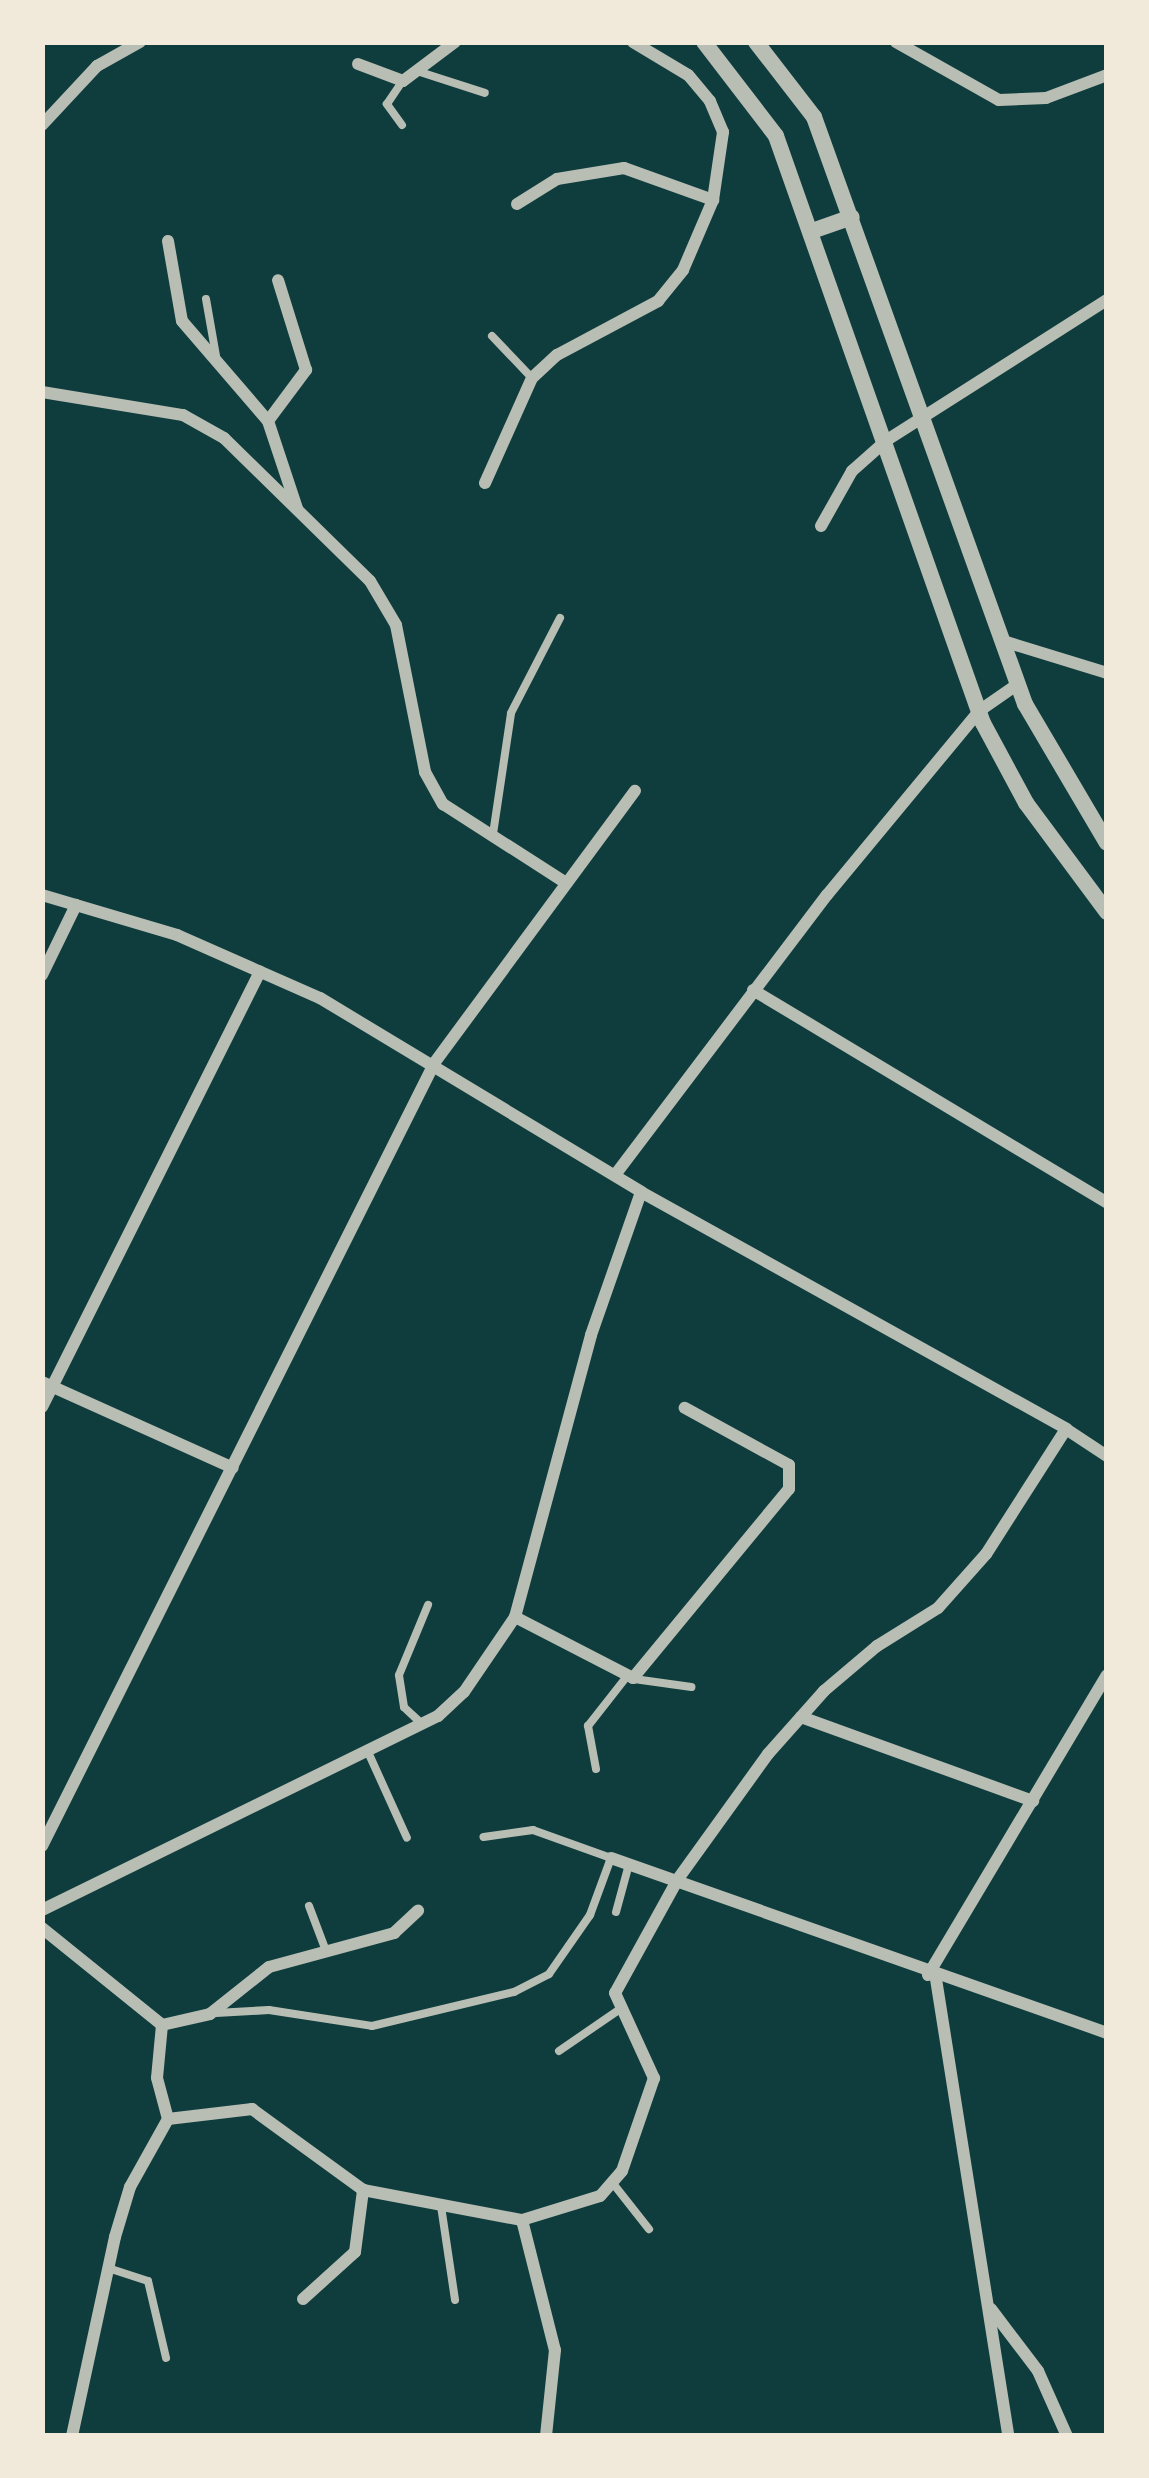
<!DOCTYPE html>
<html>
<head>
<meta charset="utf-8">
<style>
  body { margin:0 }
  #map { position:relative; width:1149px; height:2478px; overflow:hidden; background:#0f3d3e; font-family:Helvetica,sans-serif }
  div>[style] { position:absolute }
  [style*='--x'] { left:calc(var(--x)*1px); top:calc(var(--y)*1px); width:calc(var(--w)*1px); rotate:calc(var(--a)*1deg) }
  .service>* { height:8px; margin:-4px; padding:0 4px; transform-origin:4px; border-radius:4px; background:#b8beb3 }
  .minor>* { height:12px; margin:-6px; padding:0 6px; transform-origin:6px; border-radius:6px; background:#b8beb3 }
  .tertiary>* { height:16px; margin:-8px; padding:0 8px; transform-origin:8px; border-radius:8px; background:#b8beb3 }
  span { translate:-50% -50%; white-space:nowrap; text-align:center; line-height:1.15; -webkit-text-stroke:9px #f1e9da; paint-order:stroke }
  .frame { position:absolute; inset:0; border:45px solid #f1e9da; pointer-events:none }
</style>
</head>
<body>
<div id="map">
  <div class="service">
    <i style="--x:420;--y:72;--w:68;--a:17.9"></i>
    <i style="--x:402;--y:125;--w:26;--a:-126"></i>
    <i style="--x:387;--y:104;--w:27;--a:-56"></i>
    <i style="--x:206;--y:299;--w:58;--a:80"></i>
    <i style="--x:492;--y:336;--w:58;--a:46.4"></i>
    <i style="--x:493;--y:834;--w:122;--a:-81.5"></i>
    <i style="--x:511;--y:713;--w:107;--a:-62.7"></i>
    <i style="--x:634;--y:1679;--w:58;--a:8"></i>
    <i style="--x:421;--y:1723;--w:23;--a:-137"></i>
    <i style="--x:404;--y:1707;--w:32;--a:-99"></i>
    <i style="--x:399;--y:1675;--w:76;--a:-67.5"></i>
    <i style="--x:368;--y:1752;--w:94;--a:65.6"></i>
    <i style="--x:596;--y:1769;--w:44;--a:-100.5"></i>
    <i style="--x:588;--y:1726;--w:65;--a:-51.9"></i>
    <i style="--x:309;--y:1906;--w:48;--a:69.3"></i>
    <i style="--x:616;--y:1912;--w:50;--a:-74.8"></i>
    <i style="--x:216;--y:2013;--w:53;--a:-3.2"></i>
    <i style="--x:269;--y:2010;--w:104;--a:8.8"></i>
    <i style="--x:372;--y:2026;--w:146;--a:-13.5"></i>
    <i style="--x:514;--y:1992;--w:39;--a:-27"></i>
    <i style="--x:549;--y:1974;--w:72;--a:-55.2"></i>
    <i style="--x:590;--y:1915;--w:61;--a:-69.8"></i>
    <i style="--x:611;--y:1858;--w:83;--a:-160.3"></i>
    <i style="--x:533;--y:1830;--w:50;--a:172"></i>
    <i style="--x:559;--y:2051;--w:74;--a:-34.5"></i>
    <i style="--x:615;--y:2186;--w:55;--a:51.7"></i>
    <i style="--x:441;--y:2206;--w:95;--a:81.5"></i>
    <i style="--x:108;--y:2268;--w:42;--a:18"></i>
    <i style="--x:148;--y:2281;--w:79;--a:76.8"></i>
  </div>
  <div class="minor">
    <i style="--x:896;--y:42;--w:118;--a:29.4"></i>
    <i style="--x:999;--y:100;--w:47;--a:-2.4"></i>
    <i style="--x:1046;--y:98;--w:65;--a:-20.7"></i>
    <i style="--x:358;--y:64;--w:48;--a:20.7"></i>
    <i style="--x:403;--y:81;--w:65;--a:-36.9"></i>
    <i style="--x:42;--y:125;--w:81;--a:-47"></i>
    <i style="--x:97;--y:66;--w:49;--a:-29.2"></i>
    <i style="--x:517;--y:204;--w:47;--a:-32"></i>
    <i style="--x:557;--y:179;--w:68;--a:-9.3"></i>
    <i style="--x:624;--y:168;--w:95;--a:19.8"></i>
    <i style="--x:168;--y:241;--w:81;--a:80.1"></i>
    <i style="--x:182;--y:321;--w:132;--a:49.3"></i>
    <i style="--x:268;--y:421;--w:92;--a:71.6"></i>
    <i style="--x:42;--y:392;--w:143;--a:9.3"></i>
    <i style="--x:183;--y:415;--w:47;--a:29.3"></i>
    <i style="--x:224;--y:438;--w:204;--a:44.4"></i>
    <i style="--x:370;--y:581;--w:51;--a:59.4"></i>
    <i style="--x:396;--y:625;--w:150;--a:78.8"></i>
    <i style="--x:425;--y:772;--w:37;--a:61"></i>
    <i style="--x:443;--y:804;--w:146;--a:32.7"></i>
    <i style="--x:268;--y:421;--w:64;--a:-53.3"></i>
    <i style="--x:306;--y:370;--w:94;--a:-107.3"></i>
    <i style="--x:485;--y:483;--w:115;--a:-65.9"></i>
    <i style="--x:532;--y:378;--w:34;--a:-43"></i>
    <i style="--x:557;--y:355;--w:115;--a:-28.1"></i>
    <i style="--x:658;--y:301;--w:40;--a:-51"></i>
    <i style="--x:683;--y:270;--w:76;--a:-66.8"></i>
    <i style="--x:713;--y:200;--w:69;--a:-81.6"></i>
    <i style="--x:723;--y:132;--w:34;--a:-113"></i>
    <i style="--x:710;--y:101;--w:34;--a:-130"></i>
    <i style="--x:688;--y:75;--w:64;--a:-149"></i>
    <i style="--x:821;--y:526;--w:63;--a:-60.6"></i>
    <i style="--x:852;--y:471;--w:47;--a:-41.5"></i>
    <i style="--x:887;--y:440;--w:261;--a:-32.5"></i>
    <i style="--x:1003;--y:641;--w:109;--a:17.1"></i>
    <i style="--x:42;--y:895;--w:141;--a:16.5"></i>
    <i style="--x:177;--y:935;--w:156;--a:23.8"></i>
    <i style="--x:320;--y:998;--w:375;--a:31.1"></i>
    <i style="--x:641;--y:1192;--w:487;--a:29.1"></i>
    <i style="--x:1066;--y:1429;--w:148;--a:122.6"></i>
    <i style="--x:986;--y:1554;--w:72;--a:131.6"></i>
    <i style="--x:938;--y:1608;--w:72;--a:148.1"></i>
    <i style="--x:877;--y:1646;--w:70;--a:139.7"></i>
    <i style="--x:824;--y:1691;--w:84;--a:131.6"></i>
    <i style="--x:768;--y:1754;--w:154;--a:125.8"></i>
    <i style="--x:678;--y:1879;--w:130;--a:118.9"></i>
    <i style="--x:615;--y:1993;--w:94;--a:65.4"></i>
    <i style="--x:654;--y:2078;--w:98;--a:109"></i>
    <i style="--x:622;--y:2171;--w:33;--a:131"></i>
    <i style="--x:600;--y:2196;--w:82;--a:162.9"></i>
    <i style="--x:42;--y:975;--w:78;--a:-64.1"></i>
    <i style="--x:753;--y:990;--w:413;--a:31"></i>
    <i style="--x:615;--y:1175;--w:351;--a:-52.9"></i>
    <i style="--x:827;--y:895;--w:239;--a:-50.4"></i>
    <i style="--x:979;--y:711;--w:47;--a:-34.7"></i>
    <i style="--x:42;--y:1382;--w:209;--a:24.2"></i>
    <i style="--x:42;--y:1407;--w:487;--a:-63.4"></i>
    <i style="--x:1066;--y:1429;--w:49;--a:33.4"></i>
    <i style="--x:515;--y:1617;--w:133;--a:27.3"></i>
    <i style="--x:633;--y:1678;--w:245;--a:-50.5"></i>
    <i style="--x:789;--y:1489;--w:24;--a:-90"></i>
    <i style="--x:789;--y:1465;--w:119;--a:-151.3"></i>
    <i style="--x:801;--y:1717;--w:247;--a:19.9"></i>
    <i style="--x:42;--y:1846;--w:877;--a:-63.38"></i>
    <i style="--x:435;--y:1062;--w:337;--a:-53.6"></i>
    <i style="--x:611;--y:1858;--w:526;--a:19.43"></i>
    <i style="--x:42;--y:1910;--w:441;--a:-26.1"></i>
    <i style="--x:438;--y:1716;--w:35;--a:-43"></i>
    <i style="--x:464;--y:1692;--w:91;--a:-55.8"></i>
    <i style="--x:515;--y:1617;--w:292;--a:-74.9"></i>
    <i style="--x:591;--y:1335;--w:151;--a:-70.7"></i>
    <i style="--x:42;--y:1928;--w:154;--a:38.9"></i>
    <i style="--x:162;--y:2025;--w:53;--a:95.4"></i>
    <i style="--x:157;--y:2078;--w:42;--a:75"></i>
    <i style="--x:168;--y:2119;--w:78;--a:119.2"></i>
    <i style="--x:130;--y:2187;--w:52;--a:106.7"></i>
    <i style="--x:115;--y:2237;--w:204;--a:102.2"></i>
    <i style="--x:928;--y:1975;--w:349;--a:-59.2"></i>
    <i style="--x:936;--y:1979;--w:463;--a:81"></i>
    <i style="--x:162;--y:2025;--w:49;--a:-12.9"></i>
    <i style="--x:210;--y:2014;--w:75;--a:-38.5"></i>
    <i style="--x:269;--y:1967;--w:130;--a:-15.2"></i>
    <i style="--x:394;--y:1933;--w:33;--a:-43"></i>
    <i style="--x:168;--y:2119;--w:85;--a:-6.8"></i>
    <i style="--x:252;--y:2109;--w:137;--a:36.1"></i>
    <i style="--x:363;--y:2190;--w:162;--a:10.7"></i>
    <i style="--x:522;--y:2220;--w:134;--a:75.8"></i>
    <i style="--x:555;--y:2350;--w:86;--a:96"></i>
    <i style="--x:303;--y:2299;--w:70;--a:-42.1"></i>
    <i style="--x:355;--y:2252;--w:63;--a:-82.6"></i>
    <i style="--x:991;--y:2309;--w:78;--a:52.8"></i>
    <i style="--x:1038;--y:2371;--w:71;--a:66"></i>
  </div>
  <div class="tertiary">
    <i style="--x:704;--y:42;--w:118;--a:52.5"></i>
    <i style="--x:776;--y:136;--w:622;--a:70.58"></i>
    <i style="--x:983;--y:723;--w:91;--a:61.7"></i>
    <i style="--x:1026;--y:803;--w:136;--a:53.4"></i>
    <i style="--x:756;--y:42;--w:95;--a:52.3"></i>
    <i style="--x:814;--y:117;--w:624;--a:70.23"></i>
    <i style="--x:1025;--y:704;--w:161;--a:59.5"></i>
    <i style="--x:812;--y:231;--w:42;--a:-19.3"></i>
  </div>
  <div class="frame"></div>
</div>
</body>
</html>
